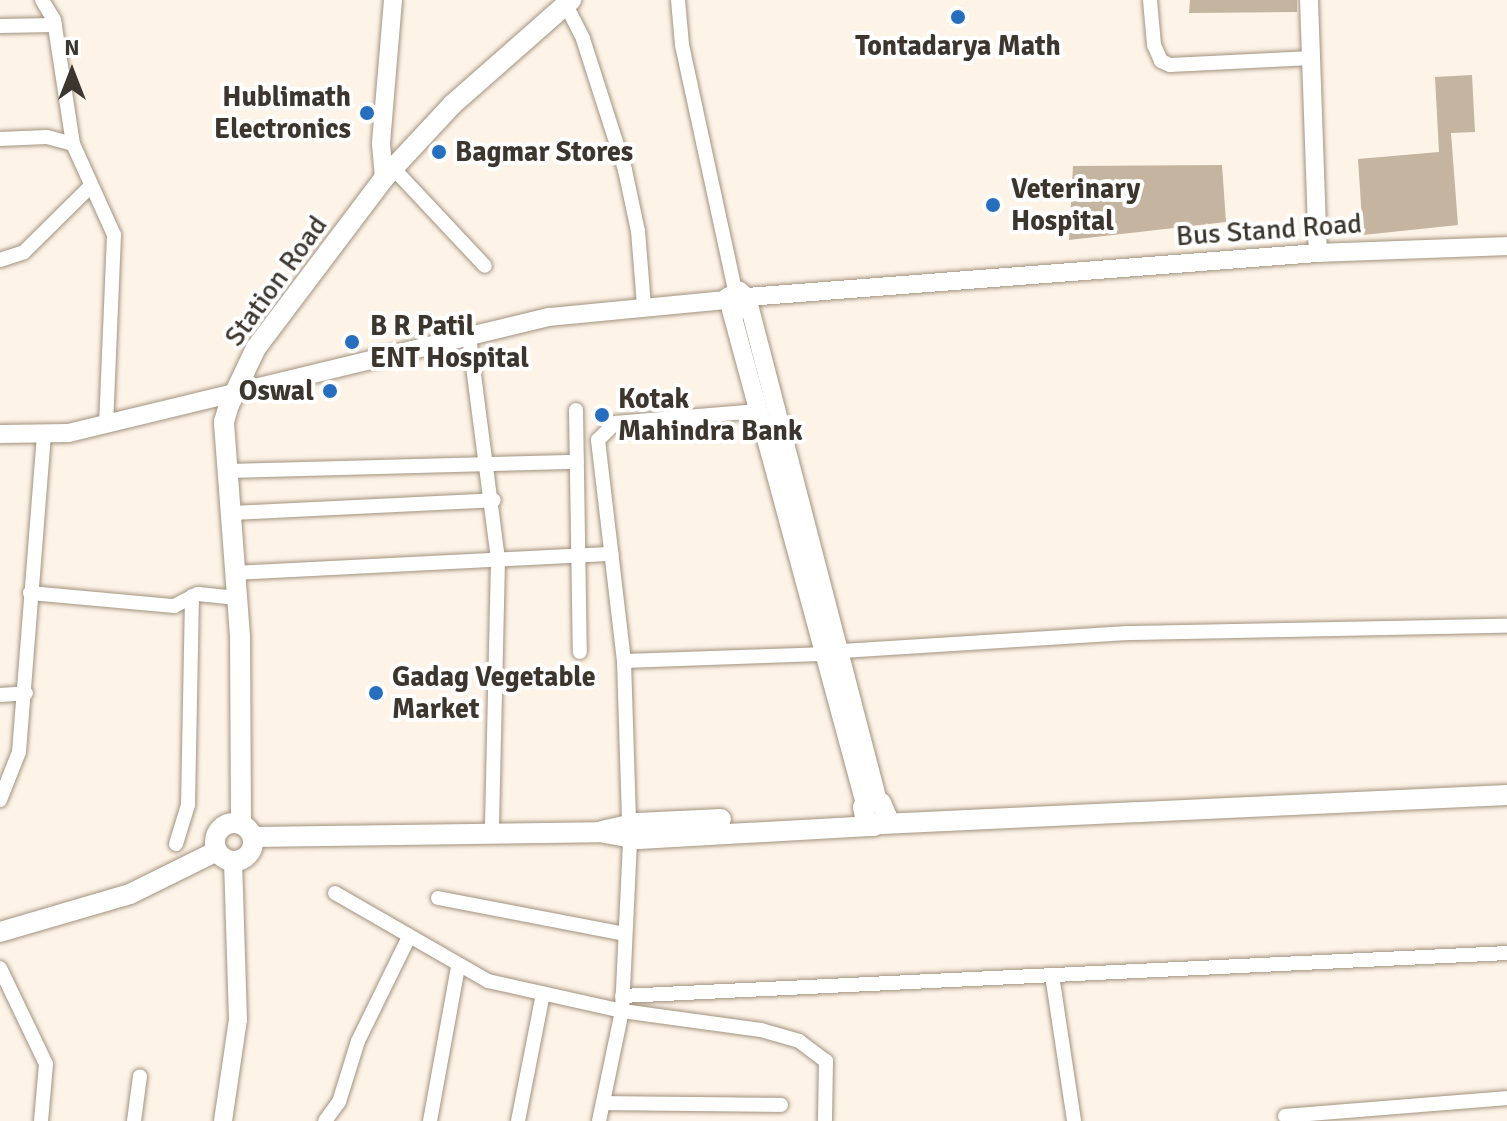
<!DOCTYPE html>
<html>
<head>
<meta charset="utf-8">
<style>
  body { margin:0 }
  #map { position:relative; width:1507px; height:1121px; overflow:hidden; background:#fdf3e7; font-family:Signika,sans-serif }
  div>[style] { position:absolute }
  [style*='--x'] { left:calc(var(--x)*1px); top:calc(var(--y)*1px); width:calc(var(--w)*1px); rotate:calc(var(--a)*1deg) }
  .building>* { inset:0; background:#c4b4a0 }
  .roads { filter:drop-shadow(0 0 2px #a1927f) drop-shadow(0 0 2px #a1927f) }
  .minor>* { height:14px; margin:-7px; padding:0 7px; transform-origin:7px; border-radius:7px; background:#fff }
  .tertiary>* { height:18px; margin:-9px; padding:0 9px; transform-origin:9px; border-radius:9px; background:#fff }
  .secondary>* { height:20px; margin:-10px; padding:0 10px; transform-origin:10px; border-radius:10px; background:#fff }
  .secondary>.ring { margin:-10px; padding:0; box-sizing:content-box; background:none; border:20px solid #fff; border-radius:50% }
  .dots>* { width:22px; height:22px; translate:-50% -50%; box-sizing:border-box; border:4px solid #fff; border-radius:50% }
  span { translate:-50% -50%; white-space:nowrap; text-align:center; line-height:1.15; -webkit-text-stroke:8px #fff; paint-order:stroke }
  .poi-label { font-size:28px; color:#3c362e; font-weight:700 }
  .right { translate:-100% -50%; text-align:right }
  .left { translate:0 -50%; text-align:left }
  .street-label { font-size:28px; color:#3c362e }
  .north { position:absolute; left:32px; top:32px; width:80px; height:80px; -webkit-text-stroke:6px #fff; paint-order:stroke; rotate:0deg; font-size:22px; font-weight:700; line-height:32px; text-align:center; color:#3c362e }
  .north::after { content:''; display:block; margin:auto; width:28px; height:36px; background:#3c362e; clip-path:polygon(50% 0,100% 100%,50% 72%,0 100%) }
</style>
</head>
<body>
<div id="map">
  <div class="building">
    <i style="clip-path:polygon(1190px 0,1297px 0,1297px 12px,1189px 13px)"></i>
    <i style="clip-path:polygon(1472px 75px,1475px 132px,1451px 133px,1458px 225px,1363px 235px,1358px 159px,1439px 152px,1435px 77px)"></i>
    <i style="clip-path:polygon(1222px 165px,1226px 222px,1069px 240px,1073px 166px)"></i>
  </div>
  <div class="roads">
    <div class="minor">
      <i style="--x:42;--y:0;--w:23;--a:59"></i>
      <i style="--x:54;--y:20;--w:125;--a:81.3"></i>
      <i style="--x:73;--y:144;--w:100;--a:65.7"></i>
      <i style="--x:114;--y:235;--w:189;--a:92.4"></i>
      <i style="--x:678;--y:0;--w:45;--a:84.9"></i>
      <i style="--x:682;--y:45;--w:252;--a:77.8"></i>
      <i style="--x:1150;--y:0;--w:45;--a:84.9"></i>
      <i style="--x:1154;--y:45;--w:17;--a:66"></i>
      <i style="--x:1161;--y:61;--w:10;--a:24"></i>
      <i style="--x:1170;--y:65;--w:142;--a:-2.8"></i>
      <i style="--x:566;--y:5;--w:38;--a:63"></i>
      <i style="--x:583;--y:39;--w:138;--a:72.2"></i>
      <i style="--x:625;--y:170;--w:62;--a:78"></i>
      <i style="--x:638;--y:231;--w:74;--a:85.4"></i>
      <i style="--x:0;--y:26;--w:55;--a:-1"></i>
      <i style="--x:0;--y:139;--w:47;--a:-2.4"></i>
      <i style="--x:47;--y:137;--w:27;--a:15"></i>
      <i style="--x:393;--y:168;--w:134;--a:46.8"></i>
      <i style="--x:0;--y:260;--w:25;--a:-18"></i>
      <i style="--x:24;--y:252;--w:91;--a:-44.6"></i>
      <i style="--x:469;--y:336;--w:226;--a:82.6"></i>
      <i style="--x:498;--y:560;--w:272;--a:91.3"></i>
      <i style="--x:576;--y:410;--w:242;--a:89.1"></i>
      <i style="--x:758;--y:411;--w:144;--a:175.2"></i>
      <i style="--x:615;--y:423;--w:24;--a:135"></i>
      <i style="--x:598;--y:440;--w:223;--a:83.3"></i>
      <i style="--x:624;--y:661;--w:197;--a:-2"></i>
      <i style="--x:228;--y:471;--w:349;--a:-1.5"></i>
      <i style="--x:232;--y:513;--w:262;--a:-2.8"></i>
      <i style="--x:235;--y:573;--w:377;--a:-2.9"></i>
      <i style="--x:30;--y:593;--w:145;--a:5.2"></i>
      <i style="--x:174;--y:606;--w:27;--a:-27"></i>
      <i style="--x:198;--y:594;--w:39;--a:6"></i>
      <i style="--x:842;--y:651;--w:286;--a:-3.6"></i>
      <i style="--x:1127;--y:633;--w:380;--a:-1.1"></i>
      <i style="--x:624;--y:661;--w:163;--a:88.2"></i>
      <i style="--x:0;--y:695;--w:26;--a:-4"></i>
      <i style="--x:0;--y:800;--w:52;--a:-68.4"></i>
      <i style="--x:19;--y:752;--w:317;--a:-85.5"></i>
      <i style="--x:176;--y:844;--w:41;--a:-72.9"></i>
      <i style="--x:188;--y:805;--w:209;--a:-88.9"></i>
      <i style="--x:335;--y:893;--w:177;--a:29.9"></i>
      <i style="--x:488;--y:981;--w:137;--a:12.6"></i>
      <i style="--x:622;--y:1011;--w:140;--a:7.8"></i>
      <i style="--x:761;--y:1030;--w:40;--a:16"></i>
      <i style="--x:799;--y:1041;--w:34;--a:37"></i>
      <i style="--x:826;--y:1061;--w:60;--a:91"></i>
      <i style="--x:438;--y:898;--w:190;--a:10.9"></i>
      <i style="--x:0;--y:968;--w:106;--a:64.4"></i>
      <i style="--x:46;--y:1064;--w:57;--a:95"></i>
      <i style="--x:1052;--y:975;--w:148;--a:81.4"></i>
      <i style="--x:622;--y:996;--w:886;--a:-2.78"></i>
      <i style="--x:603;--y:1103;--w:178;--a:0.6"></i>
      <i style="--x:1285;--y:1116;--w:223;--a:-4.6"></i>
      <i style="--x:134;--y:1121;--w:45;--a:-82.4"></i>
      <i style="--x:325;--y:1121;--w:24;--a:-54"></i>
      <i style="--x:339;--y:1102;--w:64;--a:-72.7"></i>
      <i style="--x:358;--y:1041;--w:116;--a:-63.9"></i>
      <i style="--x:430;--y:1121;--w:157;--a:-79.7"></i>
      <i style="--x:518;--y:1121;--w:130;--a:-78.9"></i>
      <i style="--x:599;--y:1121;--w:112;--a:-78.2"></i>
      <i style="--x:622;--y:1011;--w:172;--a:-87.3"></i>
    </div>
    <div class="tertiary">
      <i style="--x:1309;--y:0;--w:253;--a:88"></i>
      <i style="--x:384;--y:178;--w:35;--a:-95"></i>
      <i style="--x:381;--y:143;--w:144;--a:-85.2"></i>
      <i style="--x:747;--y:297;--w:573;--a:-4.41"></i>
      <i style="--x:1318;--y:253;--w:189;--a:-2.1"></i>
      <i style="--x:747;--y:306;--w:13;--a:153"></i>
      <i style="--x:735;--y:312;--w:17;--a:-115"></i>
      <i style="--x:728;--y:297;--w:13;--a:-29"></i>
      <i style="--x:739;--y:291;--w:10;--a:37"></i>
      <i style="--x:747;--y:297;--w:521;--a:75.43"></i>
      <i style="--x:731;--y:310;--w:512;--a:74.82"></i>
      <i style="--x:0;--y:434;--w:69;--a:-0.8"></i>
      <i style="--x:69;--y:433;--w:494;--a:-13.6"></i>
      <i style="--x:549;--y:317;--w:179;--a:-5.5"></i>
      <i style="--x:223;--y:1121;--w:102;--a:-81.6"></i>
      <i style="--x:238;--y:1020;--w:159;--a:-91.8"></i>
    </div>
    <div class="secondary">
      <i class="ring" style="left:215px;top:823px;width:18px;height:18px"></i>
      <i style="--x:241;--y:824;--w:188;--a:-90.3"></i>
      <i style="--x:240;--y:636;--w:215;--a:-94.3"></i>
      <i style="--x:224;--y:422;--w:18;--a:-74"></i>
      <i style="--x:229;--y:405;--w:63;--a:-64.7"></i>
      <i style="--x:256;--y:348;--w:213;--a:-53"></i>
      <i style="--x:384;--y:178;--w:100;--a:-47"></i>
      <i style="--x:452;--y:105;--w:159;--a:-41.4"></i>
      <i style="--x:882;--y:824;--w:626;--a:-2.66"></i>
      <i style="--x:602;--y:831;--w:36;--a:-13"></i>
      <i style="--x:637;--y:823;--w:84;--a:-2.7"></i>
      <i style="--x:253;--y:837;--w:346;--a:-0.8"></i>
      <i style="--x:599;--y:832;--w:41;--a:9.9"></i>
      <i style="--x:639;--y:839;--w:235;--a:-3.2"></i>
      <i style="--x:874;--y:826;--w:16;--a:-35"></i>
      <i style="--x:887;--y:817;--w:15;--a:-113"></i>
      <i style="--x:881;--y:803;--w:12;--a:-171"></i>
      <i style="--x:869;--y:801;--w:8;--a:135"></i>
      <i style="--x:863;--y:807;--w:16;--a:79"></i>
      <i style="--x:0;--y:932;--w:135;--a:-16.3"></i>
      <i style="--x:130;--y:894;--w:97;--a:-26.3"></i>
    </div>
  </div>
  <div class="dots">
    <i style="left:958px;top:17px;background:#276ebe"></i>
    <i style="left:367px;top:113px;background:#276ebe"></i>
    <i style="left:439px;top:152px;background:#276ebe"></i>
    <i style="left:993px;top:205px;background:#276ebe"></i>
    <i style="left:352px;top:342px;background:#276ebe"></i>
    <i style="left:330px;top:391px;background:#276ebe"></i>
    <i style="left:602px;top:415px;background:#276ebe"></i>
    <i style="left:376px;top:693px;background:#276ebe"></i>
  </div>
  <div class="poi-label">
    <span style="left:958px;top:46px">Tontadarya Math</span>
    <span class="right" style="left:351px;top:113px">Hublimath<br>Electronics</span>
    <span class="left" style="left:455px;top:152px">Bagmar Stores</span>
    <span class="left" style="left:1011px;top:205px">Veterinary<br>Hospital</span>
    <span class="left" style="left:370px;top:342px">B R Patil<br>ENT Hospital</span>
    <span class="right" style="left:314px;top:391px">Oswal</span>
    <span class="left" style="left:618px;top:415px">Kotak<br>Mahindra Bank</span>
    <span class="left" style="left:392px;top:693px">Gadag Vegetable<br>Market</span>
  </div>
  <div class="street-label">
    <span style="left:1269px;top:230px;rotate:-4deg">Bus Stand Road</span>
    <span style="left:276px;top:281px;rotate:-54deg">Station Road</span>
  </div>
  <div class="north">N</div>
</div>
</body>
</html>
